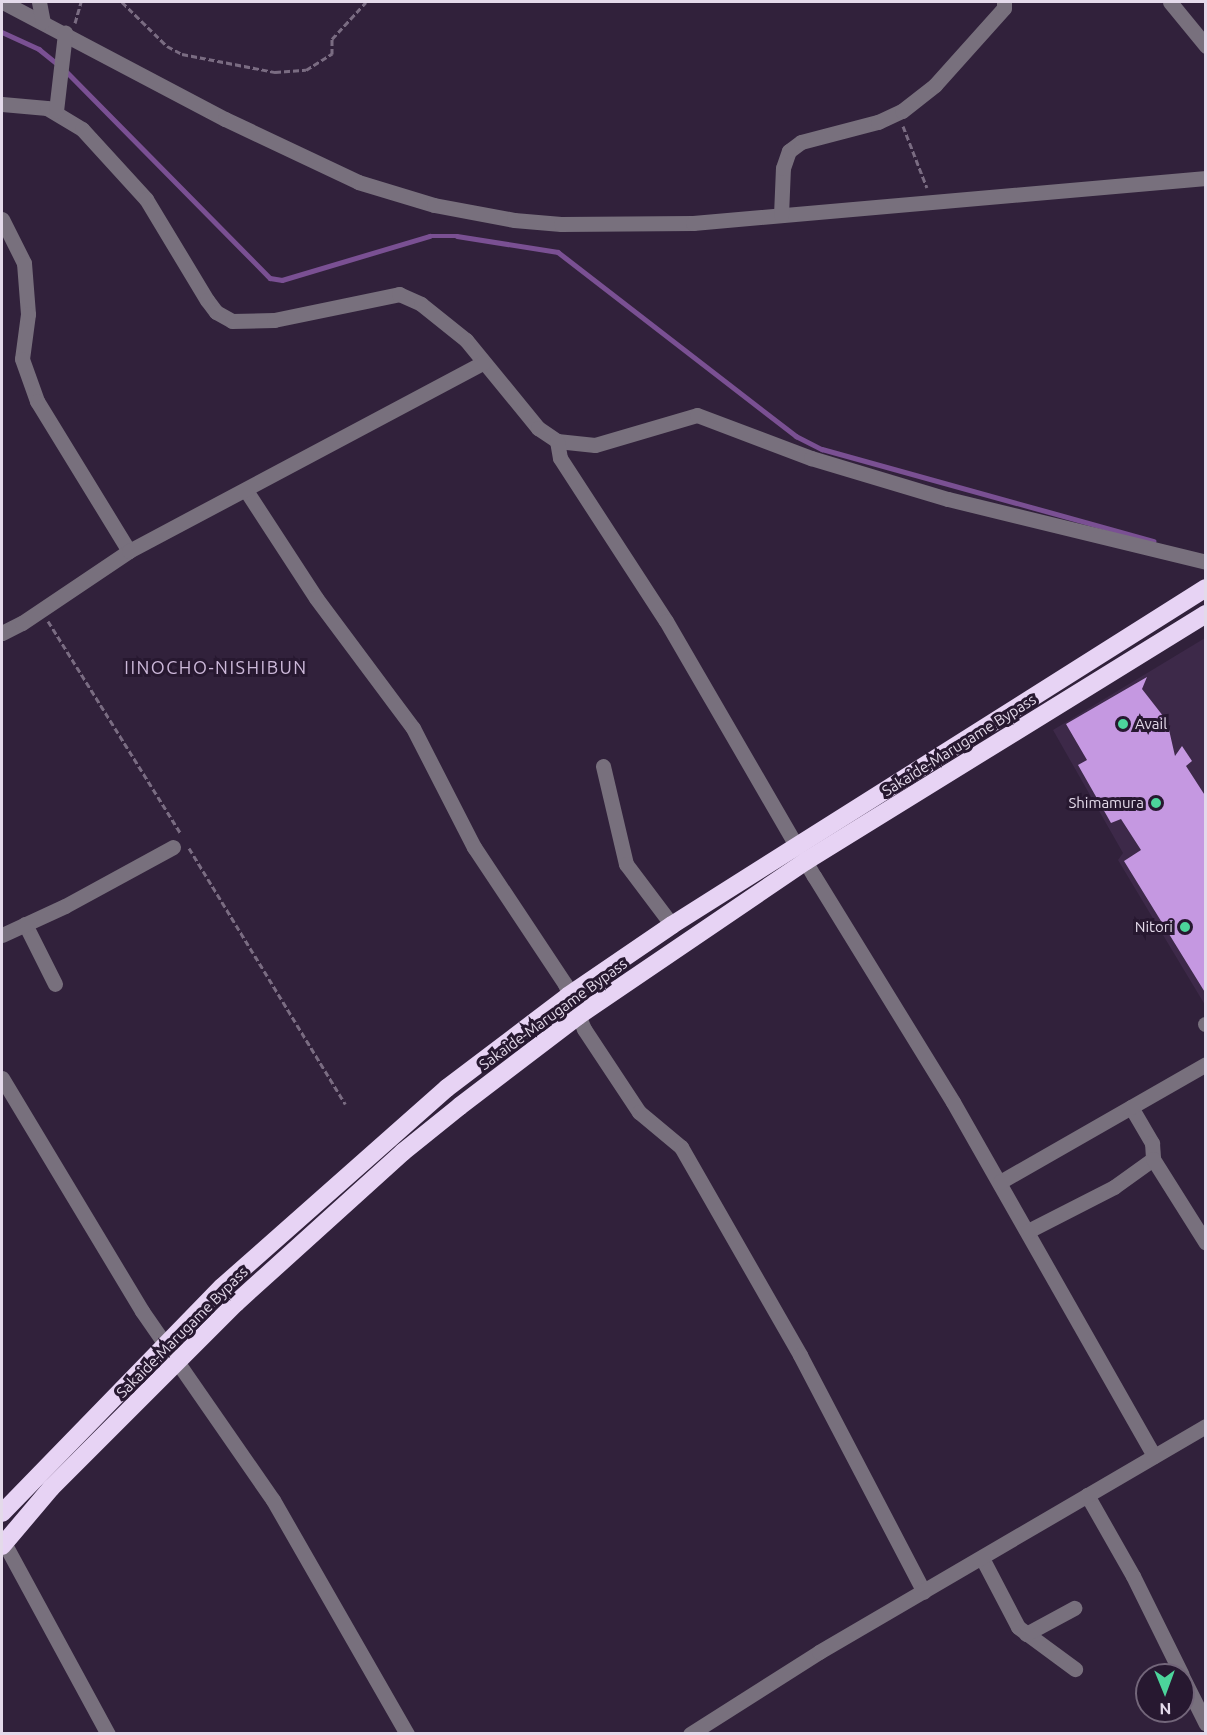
<!DOCTYPE html>
<html>
<head>
<meta charset="utf-8">
<style>
  body { margin:0 }
  #map { position:relative; width:1207px; height:1735px; overflow:hidden; background:#31213b; font-family:Ubuntu,sans-serif }
  div>[style] { position:absolute }
  [style*='--x'] { left:calc(var(--x)*1px); top:calc(var(--y)*1px); width:calc(var(--w)*1px); rotate:calc(var(--a)*1deg) }
  .built>* { inset:0; background:#3d2949 }
  .stream>* { height:4.5px; margin:-2.25px; padding:0 2.25px; transform-origin:2.25px; border-radius:2.25px; background:#7a5093 }
  .building>* { inset:0; background:#c598e1 }
  .path>* { height:3px; margin-top:-1.5px; transform-origin:0; background:repeating-linear-gradient(90deg,#7a6c82 0 6px,transparent 0 9px) }
  .minor>* { height:15px; margin:-7.5px; padding:0 7.5px; transform-origin:7.5px; border-radius:7.5px; background:#78707d }
  .highway>* { height:18px; margin:-9px; padding:0 9px; transform-origin:9px; border-radius:9px; background:#e7d3f4 }
  .dots>* { width:16px; height:16px; translate:-50% -50%; box-sizing:border-box; border:3px solid #271830; border-radius:50% }
  span { translate:-50% -50%; white-space:nowrap; text-align:center; line-height:1.15; -webkit-text-stroke:6px #271830; paint-order:stroke }
  .poi-label { font-size:15px; color:#e4daea }
  .left { translate:0 -50%; text-align:left }
  .right { translate:-100% -50%; text-align:right }
  .street-label { font-size:15px; color:#e4daea }
  .quarter-label { font-size:18px; color:#ccb8d9; letter-spacing:1.5px }
  .frame { position:absolute; inset:0; border:3px solid #e4daea; pointer-events:none }
  .north { position:absolute; left:1135px; top:1663px; width:60px; height:60px; box-sizing:border-box; background:#271830; border:2px solid #73667a; border-radius:50%; rotate:179deg; font-size:16px; font-weight:700; line-height:24px; text-align:center; color:#e4daea }
  .north::after { content:''; display:block; margin:auto; width:21px; height:27px; background:#4cd49b; clip-path:polygon(50% 0,100% 100%,50% 72%,0 100%) }
</style>
</head>
<body>
<div id="map">
  <div class="built">
    <i style="clip-path:polygon(1205px 638px,1205px 1005px,1118px 860px,1123px 853px,1053px 730px)"></i>
  </div>
  <div class="stream">
    <i style="--x:2;--y:32;--w:41;--a:24.7"></i>
    <i style="--x:39;--y:49;--w:26;--a:39"></i>
    <i style="--x:65;--y:70;--w:292;--a:45.4"></i>
    <i style="--x:270;--y:278;--w:12;--a:9"></i>
    <i style="--x:282;--y:280;--w:154;--a:-16.6"></i>
    <i style="--x:430;--y:236;--w:27;--a:0"></i>
    <i style="--x:457;--y:236;--w:102;--a:9"></i>
    <i style="--x:558;--y:252;--w:301;--a:37.7"></i>
    <i style="--x:796;--y:436;--w:29;--a:27"></i>
    <i style="--x:822;--y:449;--w:344;--a:15.5"></i>
  </div>
  <div class="building">
    <i style="clip-path:polygon(1147px 677px,1142px 689px,1167px 721px,1175px 756px,1182px 746px,1192px 761px,1186px 766px,1206px 797px,1206px 994px,1124px 861px,1141px 850px,1121px 819px,1111px 823px,1078px 765px,1087px 760px,1066px 724px)"></i>
  </div>
  <div class="path">
    <i style="--x:122;--y:2;--w:63;--a:44.4"></i>
    <i style="--x:167;--y:46;--w:17;--a:28"></i>
    <i style="--x:182;--y:54;--w:95;--a:11"></i>
    <i style="--x:275;--y:72;--w:31;--a:-4"></i>
    <i style="--x:306;--y:70;--w:31;--a:-32"></i>
    <i style="--x:332;--y:54;--w:15;--a:-90"></i>
    <i style="--x:332;--y:39;--w:50;--a:-47.4"></i>
    <i style="--x:75;--y:23;--w:22;--a:-74"></i>
    <i style="--x:903;--y:126;--w:66;--a:68.8"></i>
    <i style="--x:48;--y:621;--w:251;--a:58"></i>
    <i style="--x:189;--y:848;--w:300;--a:58.6"></i>
  </div>
  <div class="minor">
    <i style="--x:3;--y:2;--w:251;--a:27.8"></i>
    <i style="--x:225;--y:119;--w:147;--a:25.3"></i>
    <i style="--x:358;--y:182;--w:79;--a:16.8"></i>
    <i style="--x:434;--y:205;--w:81;--a:10.6"></i>
    <i style="--x:514;--y:220;--w:47;--a:4.9"></i>
    <i style="--x:561;--y:224;--w:132;--a:-0.4"></i>
    <i style="--x:693;--y:223;--w:515;--a:-5.01"></i>
    <i style="--x:39;--y:2;--w:20;--a:79"></i>
    <i style="--x:1170;--y:2;--w:57;--a:50.7"></i>
    <i style="--x:2;--y:104;--w:45;--a:5.1"></i>
    <i style="--x:47;--y:108;--w:41;--a:31"></i>
    <i style="--x:82;--y:129;--w:95;--a:47.6"></i>
    <i style="--x:146;--y:199;--w:118;--a:58.9"></i>
    <i style="--x:207;--y:300;--w:15;--a:53"></i>
    <i style="--x:216;--y:312;--w:18;--a:29"></i>
    <i style="--x:232;--y:321;--w:42;--a:-1.4"></i>
    <i style="--x:274;--y:320;--w:128;--a:-11.7"></i>
    <i style="--x:399;--y:294;--w:24;--a:24"></i>
    <i style="--x:421;--y:304;--w:58;--a:38.7"></i>
    <i style="--x:466;--y:340;--w:114;--a:50.7"></i>
    <i style="--x:538;--y:428;--w:23;--a:34"></i>
    <i style="--x:557;--y:441;--w:38;--a:6"></i>
    <i style="--x:595;--y:445;--w:106;--a:-16.4"></i>
    <i style="--x:697;--y:415;--w:122;--a:20.7"></i>
    <i style="--x:811;--y:458;--w:143;--a:16.7"></i>
    <i style="--x:948;--y:499;--w:266;--a:13.7"></i>
    <i style="--x:56;--y:111;--w:79;--a:-83.4"></i>
    <i style="--x:781;--y:215;--w:47;--a:-87.6"></i>
    <i style="--x:783;--y:168;--w:18;--a:-71"></i>
    <i style="--x:789;--y:151;--w:15;--a:-37"></i>
    <i style="--x:801;--y:142;--w:80;--a:-14.6"></i>
    <i style="--x:878;--y:122;--w:26;--a:-25"></i>
    <i style="--x:902;--y:111;--w:42;--a:-38.2"></i>
    <i style="--x:935;--y:85;--w:103;--a:-48.1"></i>
    <i style="--x:1004;--y:8;--w:6;--a:-90"></i>
    <i style="--x:2;--y:219;--w:49;--a:63.4"></i>
    <i style="--x:24;--y:263;--w:51;--a:85.5"></i>
    <i style="--x:28;--y:314;--w:45;--a:97.6"></i>
    <i style="--x:22;--y:359;--w:45;--a:70.3"></i>
    <i style="--x:37;--y:401;--w:176;--a:58.5"></i>
    <i style="--x:557;--y:441;--w:17;--a:80"></i>
    <i style="--x:560;--y:458;--w:194;--a:57"></i>
    <i style="--x:666;--y:621;--w:295;--a:59.9"></i>
    <i style="--x:814;--y:876;--w:265;--a:58.4"></i>
    <i style="--x:953;--y:1102;--w:407;--a:60.4"></i>
    <i style="--x:247;--y:492;--w:126;--a:56.9"></i>
    <i style="--x:316;--y:598;--w:162;--a:53.3"></i>
    <i style="--x:413;--y:728;--w:134;--a:62.9"></i>
    <i style="--x:474;--y:847;--w:164;--a:56.4"></i>
    <i style="--x:565;--y:984;--w:49;--a:67.1"></i>
    <i style="--x:584;--y:1029;--w:100;--a:56.5"></i>
    <i style="--x:639;--y:1112;--w:55;--a:39.8"></i>
    <i style="--x:681;--y:1147;--w:240;--a:60.2"></i>
    <i style="--x:800;--y:1355;--w:267;--a:62.4"></i>
    <i style="--x:2;--y:633;--w:22;--a:-27"></i>
    <i style="--x:22;--y:623;--w:129;--a:-33.9"></i>
    <i style="--x:129;--y:551;--w:401;--a:-28"></i>
    <i style="--x:603;--y:766;--w:101;--a:76.8"></i>
    <i style="--x:626;--y:864;--w:76;--a:53"></i>
    <i style="--x:25;--y:924;--w:67;--a:63.4"></i>
    <i style="--x:2;--y:935;--w:69;--a:-24.7"></i>
    <i style="--x:65;--y:906;--w:123;--a:-28.6"></i>
    <i style="--x:1205;--y:1024;--w:1;--a:0"></i>
    <i style="--x:2;--y:1078;--w:272;--a:59"></i>
    <i style="--x:142;--y:1311;--w:230;--a:55.3"></i>
    <i style="--x:273;--y:1500;--w:270;--a:60.2"></i>
    <i style="--x:1131;--y:1107;--w:42;--a:59.7"></i>
    <i style="--x:1152;--y:1143;--w:16;--a:86"></i>
    <i style="--x:1000;--y:1182;--w:237;--a:-29.8"></i>
    <i style="--x:1028;--y:1231;--w:97;--a:-27.1"></i>
    <i style="--x:1114;--y:1187;--w:48;--a:-35.7"></i>
    <i style="--x:1153;--y:1159;--w:99;--a:57.8"></i>
    <i style="--x:1087;--y:1495;--w:93;--a:60.4"></i>
    <i style="--x:1133;--y:1576;--w:110;--a:63.7"></i>
    <i style="--x:2;--y:1539;--w:222;--a:61.5"></i>
    <i style="--x:982;--y:1558;--w:78;--a:62.4"></i>
    <i style="--x:1018;--y:1627;--w:71;--a:36.4"></i>
    <i style="--x:1026;--y:1634;--w:55;--a:-28.4"></i>
    <i style="--x:1183;--y:1678;--w:51;--a:63.4"></i>
    <i style="--x:690;--y:1734;--w:153;--a:-32.4"></i>
    <i style="--x:819;--y:1652;--w:448;--a:-30.3"></i>
  </div>
  <div class="highway">
    <i style="--x:2;--y:1513;--w:315;--a:-45.8"></i>
    <i style="--x:222;--y:1287;--w:300;--a:-41.5"></i>
    <i style="--x:447;--y:1088;--w:152;--a:-37.2"></i>
    <i style="--x:568;--y:996;--w:126;--a:-34.3"></i>
    <i style="--x:672;--y:925;--w:631;--a:-32.26"></i>
    <i style="--x:2;--y:1546;--w:76;--a:-49.8"></i>
    <i style="--x:51;--y:1488;--w:262;--a:-45"></i>
    <i style="--x:236;--y:1303;--w:225;--a:-42.1"></i>
    <i style="--x:403;--y:1152;--w:73;--a:-38.9"></i>
    <i style="--x:460;--y:1106;--w:148;--a:-37.3"></i>
    <i style="--x:578;--y:1016;--w:276;--a:-34.2"></i>
    <i style="--x:806;--y:861;--w:470;--a:-31.7"></i>
  </div>
  <div class="dots">
    <i style="left:1123px;top:724px;background:#4cd49b"></i>
    <i style="left:1156px;top:803px;background:#4cd49b"></i>
    <i style="left:1185px;top:927px;background:#4cd49b"></i>
  </div>
  <div class="poi-label">
    <span class="left" style="left:1135px;top:724px">Avail</span>
    <span class="right" style="left:1144px;top:803px">Shimamura</span>
    <span class="right" style="left:1173px;top:927px">Nitori</span>
  </div>
  <div class="street-label">
    <span style="left:959px;top:745px;rotate:-32deg">Sakaide-Marugame Bypass</span>
    <span style="left:553px;top:1014px;rotate:-36deg">Sakaide-Marugame Bypass</span>
    <span style="left:182px;top:1332px;rotate:-45deg">Sakaide-Marugame Bypass</span>
  </div>
  <div class="quarter-label">
    <span style="left:216px;top:667px">IINOCHO-NISHIBUN</span>
  </div>
  <div class="frame"></div>
  <div class="north">N</div>
</div>
</body>
</html>
